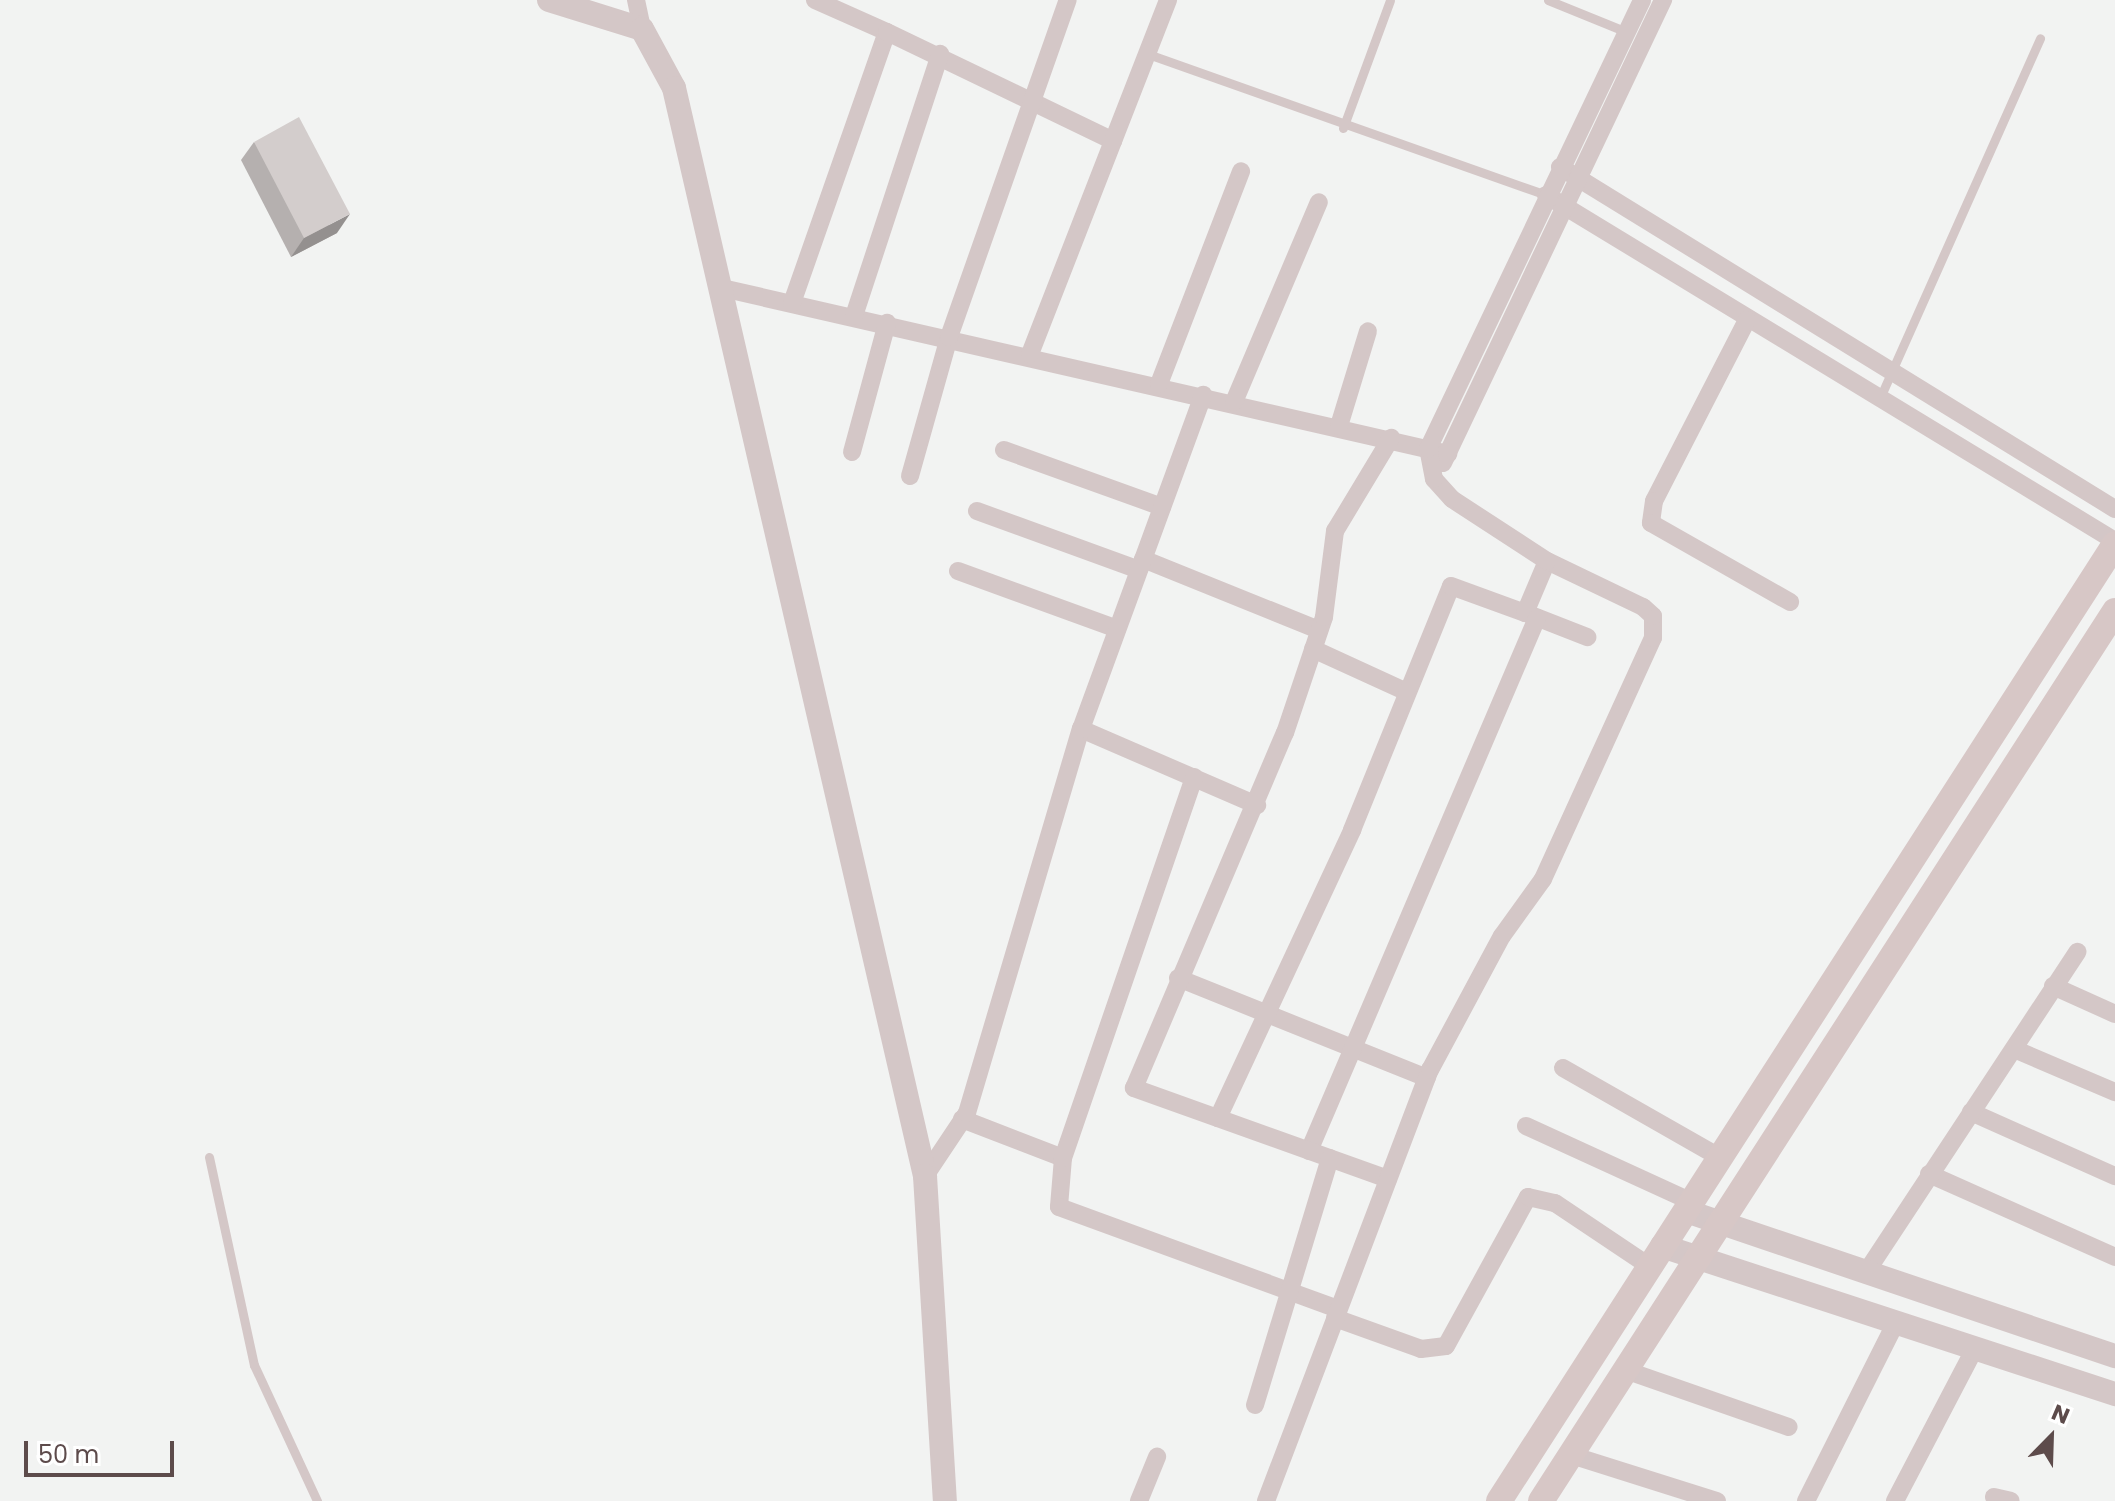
<!DOCTYPE html>
<html>
<head>
<meta charset="utf-8">
<style>
  body { margin:0 }
  #map { position:relative; width:2115px; height:1501px; overflow:hidden; background:#f2f3f2; font-family:Poppins,sans-serif }
  div>[style] { position:absolute }
  [style*='--x'] { left:calc(var(--x)*1px); top:calc(var(--y)*1px); width:calc(var(--w)*1px); rotate:calc(var(--a)*1deg) }
  .service>* { height:9px; margin:-4.5px; padding:0 4.5px; transform-origin:4.5px; border-radius:4.5px; background:#d4c7c7 }
  .minor>* { height:18px; margin:-9px; padding:0 9px; transform-origin:9px; border-radius:9px; background:#d4c7c7 }
  .tertiary>* { height:24px; margin:-12px; padding:0 12px; transform-origin:12px; border-radius:12px; background:#d4c7c7 }
  .secondary>* { height:26px; margin:-13px; padding:0 13px; transform-origin:13px; border-radius:13px; background:#d7c7c6 }
  .wall>* { inset:0; background:#b5b0af }
  .shaded-wall>* { inset:0; background:#94908f }
  .building>* { inset:0; background:#d3cdcc }
  span { translate:-50% -50%; white-space:nowrap; text-align:center; line-height:1.15; -webkit-text-stroke:6px #fff; paint-order:stroke }
  .north { position:absolute; left:2011px; top:1397px; width:80px; height:80px; -webkit-text-stroke:6px #fff; paint-order:stroke; rotate:23deg; font-size:22px; font-weight:700; line-height:32px; text-align:center; color:#5d4b4b }
  .north::after { content:''; display:block; margin:auto; width:28px; height:36px; background:#5d4b4b; clip-path:polygon(50% 0,100% 100%,50% 72%,0 100%) }
  .scale { position:absolute; left:24px; top:1441px; width:150px; height:36px; box-sizing:border-box; border:4px solid #5d4b4b; border-top:0; padding-left:10px; font-size:24px; line-height:28px; white-space:nowrap; color:#5d4b4b; -webkit-text-stroke:6px #fff; paint-order:stroke }
</style>
</head>
<body>
<div id="map">
  <div class="service">
    <i style="--x:1548;--y:0;--w:85;--a:22.1"></i>
    <i style="--x:1148;--y:54;--w:422;--a:19.5"></i>
    <i style="--x:1343;--y:128;--w:136;--a:-69.8"></i>
    <i style="--x:1879;--y:400;--w:396;--a:-66"></i>
    <i style="--x:209;--y:1157;--w:213;--a:77.8"></i>
    <i style="--x:254;--y:1365;--w:150;--a:65.1"></i>
  </div>
  <div class="minor">
    <i style="--x:636;--y:0;--w:30;--a:78"></i>
    <i style="--x:815;--y:0;--w:79;--a:24"></i>
    <i style="--x:1560;--y:167;--w:652;--a:31.64"></i>
    <i style="--x:1546;--y:195;--w:666;--a:31.3"></i>
    <i style="--x:722;--y:288;--w:745;--a:12.88"></i>
    <i style="--x:792;--y:303;--w:287;--a:-70.7"></i>
    <i style="--x:887;--y:32;--w:251;--a:25.7"></i>
    <i style="--x:854;--y:316;--w:276;--a:-71.8"></i>
    <i style="--x:1747;--y:320;--w:203;--a:117.2"></i>
    <i style="--x:1654;--y:501;--w:22;--a:98"></i>
    <i style="--x:1651;--y:523;--w:160;--a:29.6"></i>
    <i style="--x:1030;--y:354;--w:380;--a:-68.7"></i>
    <i style="--x:1159;--y:384;--w:228;--a:-68.9"></i>
    <i style="--x:1234;--y:402;--w:217;--a:-67"></i>
    <i style="--x:1339;--y:426;--w:99;--a:-73"></i>
    <i style="--x:1004;--y:450;--w:168;--a:19.8"></i>
    <i style="--x:852;--y:452;--w:134;--a:-74.8"></i>
    <i style="--x:1443;--y:463;--w:513;--a:-64.58"></i>
    <i style="--x:910;--y:476;--w:144;--a:-74.3"></i>
    <i style="--x:949;--y:337;--w:357;--a:-70.6"></i>
    <i style="--x:977;--y:511;--w:172;--a:20"></i>
    <i style="--x:1143;--y:559;--w:190;--a:22"></i>
    <i style="--x:958;--y:571;--w:169;--a:20"></i>
    <i style="--x:1526;--y:613;--w:66;--a:21.5"></i>
    <i style="--x:1313;--y:649;--w:103;--a:24.6"></i>
    <i style="--x:1081;--y:729;--w:192;--a:23.4"></i>
    <i style="--x:1178;--y:978;--w:268;--a:21.9"></i>
    <i style="--x:2053;--y:986;--w:68;--a:24.3"></i>
    <i style="--x:2014;--y:1049;--w:110;--a:23.1"></i>
    <i style="--x:1563;--y:1068;--w:182;--a:29.7"></i>
    <i style="--x:1971;--y:1112;--w:158;--a:24"></i>
    <i style="--x:1218;--y:1118;--w:318;--a:-65"></i>
    <i style="--x:1352;--y:830;--w:263;--a:-67.9"></i>
    <i style="--x:1451;--y:586;--w:79;--a:20"></i>
    <i style="--x:1525;--y:613;--w:56;--a:-67.1"></i>
    <i style="--x:962;--y:1119;--w:108;--a:21.1"></i>
    <i style="--x:1063;--y:1158;--w:49;--a:94.7"></i>
    <i style="--x:1059;--y:1207;--w:297;--a:20.1"></i>
    <i style="--x:1526;--y:1126;--w:183;--a:24.6"></i>
    <i style="--x:1309;--y:1151;--w:580;--a:-66.84"></i>
    <i style="--x:1063;--y:1158;--w:403;--a:-71"></i>
    <i style="--x:1929;--y:1174;--w:204;--a:24"></i>
    <i style="--x:925;--y:1176;--w:76;--a:-56.3"></i>
    <i style="--x:967;--y:1113;--w:401;--a:-73.5"></i>
    <i style="--x:1081;--y:729;--w:356;--a:-69.9"></i>
    <i style="--x:1388;--y:1179;--w:270;--a:-160.3"></i>
    <i style="--x:1134;--y:1088;--w:386;--a:-67"></i>
    <i style="--x:1285;--y:733;--w:122;--a:-71.4"></i>
    <i style="--x:1324;--y:617;--w:87;--a:-82.7"></i>
    <i style="--x:1335;--y:531;--w:109;--a:-58.9"></i>
    <i style="--x:1865;--y:1274;--w:386;--a:-56.6"></i>
    <i style="--x:1335;--y:1318;--w:91;--a:19.8"></i>
    <i style="--x:1421;--y:1349;--w:25;--a:-7"></i>
    <i style="--x:1446;--y:1346;--w:170;--a:-61.2"></i>
    <i style="--x:1528;--y:1197;--w:28;--a:13"></i>
    <i style="--x:1555;--y:1203;--w:113;--a:33.8"></i>
    <i style="--x:1628;--y:1371;--w:170;--a:19.2"></i>
    <i style="--x:1255;--y:1405;--w:258;--a:-73.1"></i>
    <i style="--x:1571;--y:1455;--w:153;--a:17.5"></i>
    <i style="--x:1994;--y:1497;--w:17;--a:13"></i>
    <i style="--x:1139;--y:1501;--w:48;--a:-67.8"></i>
    <i style="--x:1266;--y:1501;--w:461;--a:-69.2"></i>
    <i style="--x:1430;--y:1070;--w:152;--a:-61.8"></i>
    <i style="--x:1502;--y:936;--w:70;--a:-54.3"></i>
    <i style="--x:1543;--y:879;--w:265;--a:-65.5"></i>
    <i style="--x:1653;--y:638;--w:22;--a:-90"></i>
    <i style="--x:1653;--y:616;--w:13;--a:-138"></i>
    <i style="--x:1643;--y:607;--w:106;--a:-154.4"></i>
    <i style="--x:1547;--y:561;--w:113;--a:-146.9"></i>
    <i style="--x:1452;--y:499;--w:27;--a:-132"></i>
    <i style="--x:1434;--y:479;--w:31;--a:-101"></i>
    <i style="--x:1428;--y:449;--w:497;--a:-64.5"></i>
    <i style="--x:1806;--y:1501;--w:198;--a:-63.3"></i>
    <i style="--x:1895;--y:1501;--w:170;--a:-62.4"></i>
  </div>
  <div class="tertiary">
    <i style="--x:549;--y:0;--w:97;--a:17.3"></i>
    <i style="--x:642;--y:29;--w:67;--a:61.5"></i>
    <i style="--x:674;--y:88;--w:1117;--a:77.01"></i>
    <i style="--x:925;--y:1176;--w:326;--a:86.5"></i>
    <i style="--x:1686;--y:1211;--w:453;--a:18.7"></i>
    <i style="--x:1662;--y:1246;--w:477;--a:18.1"></i>
  </div>
  <div class="secondary">
    <i style="--x:1499;--y:1501;--w:1138;--a:-57.23"></i>
    <i style="--x:1541;--y:1501;--w:1059;--a:-57.18"></i>
  </div>
  <div class="wall">
    <i style="clip-path:polygon(254px 142px,337px 233px,291px 257px,241px 160px)"></i>
  </div>
  <div class="shaded-wall">
    <i style="clip-path:polygon(350px 214px,337px 233px,291px 257px,304px 238px)"></i>
  </div>
  <div class="building">
    <i style="clip-path:polygon(299px 117px,350px 214px,304px 238px,254px 142px)"></i>
  </div>
  <div class="north">N</div>
  <div class="scale">50 m</div>
</div>
</body>
</html>
